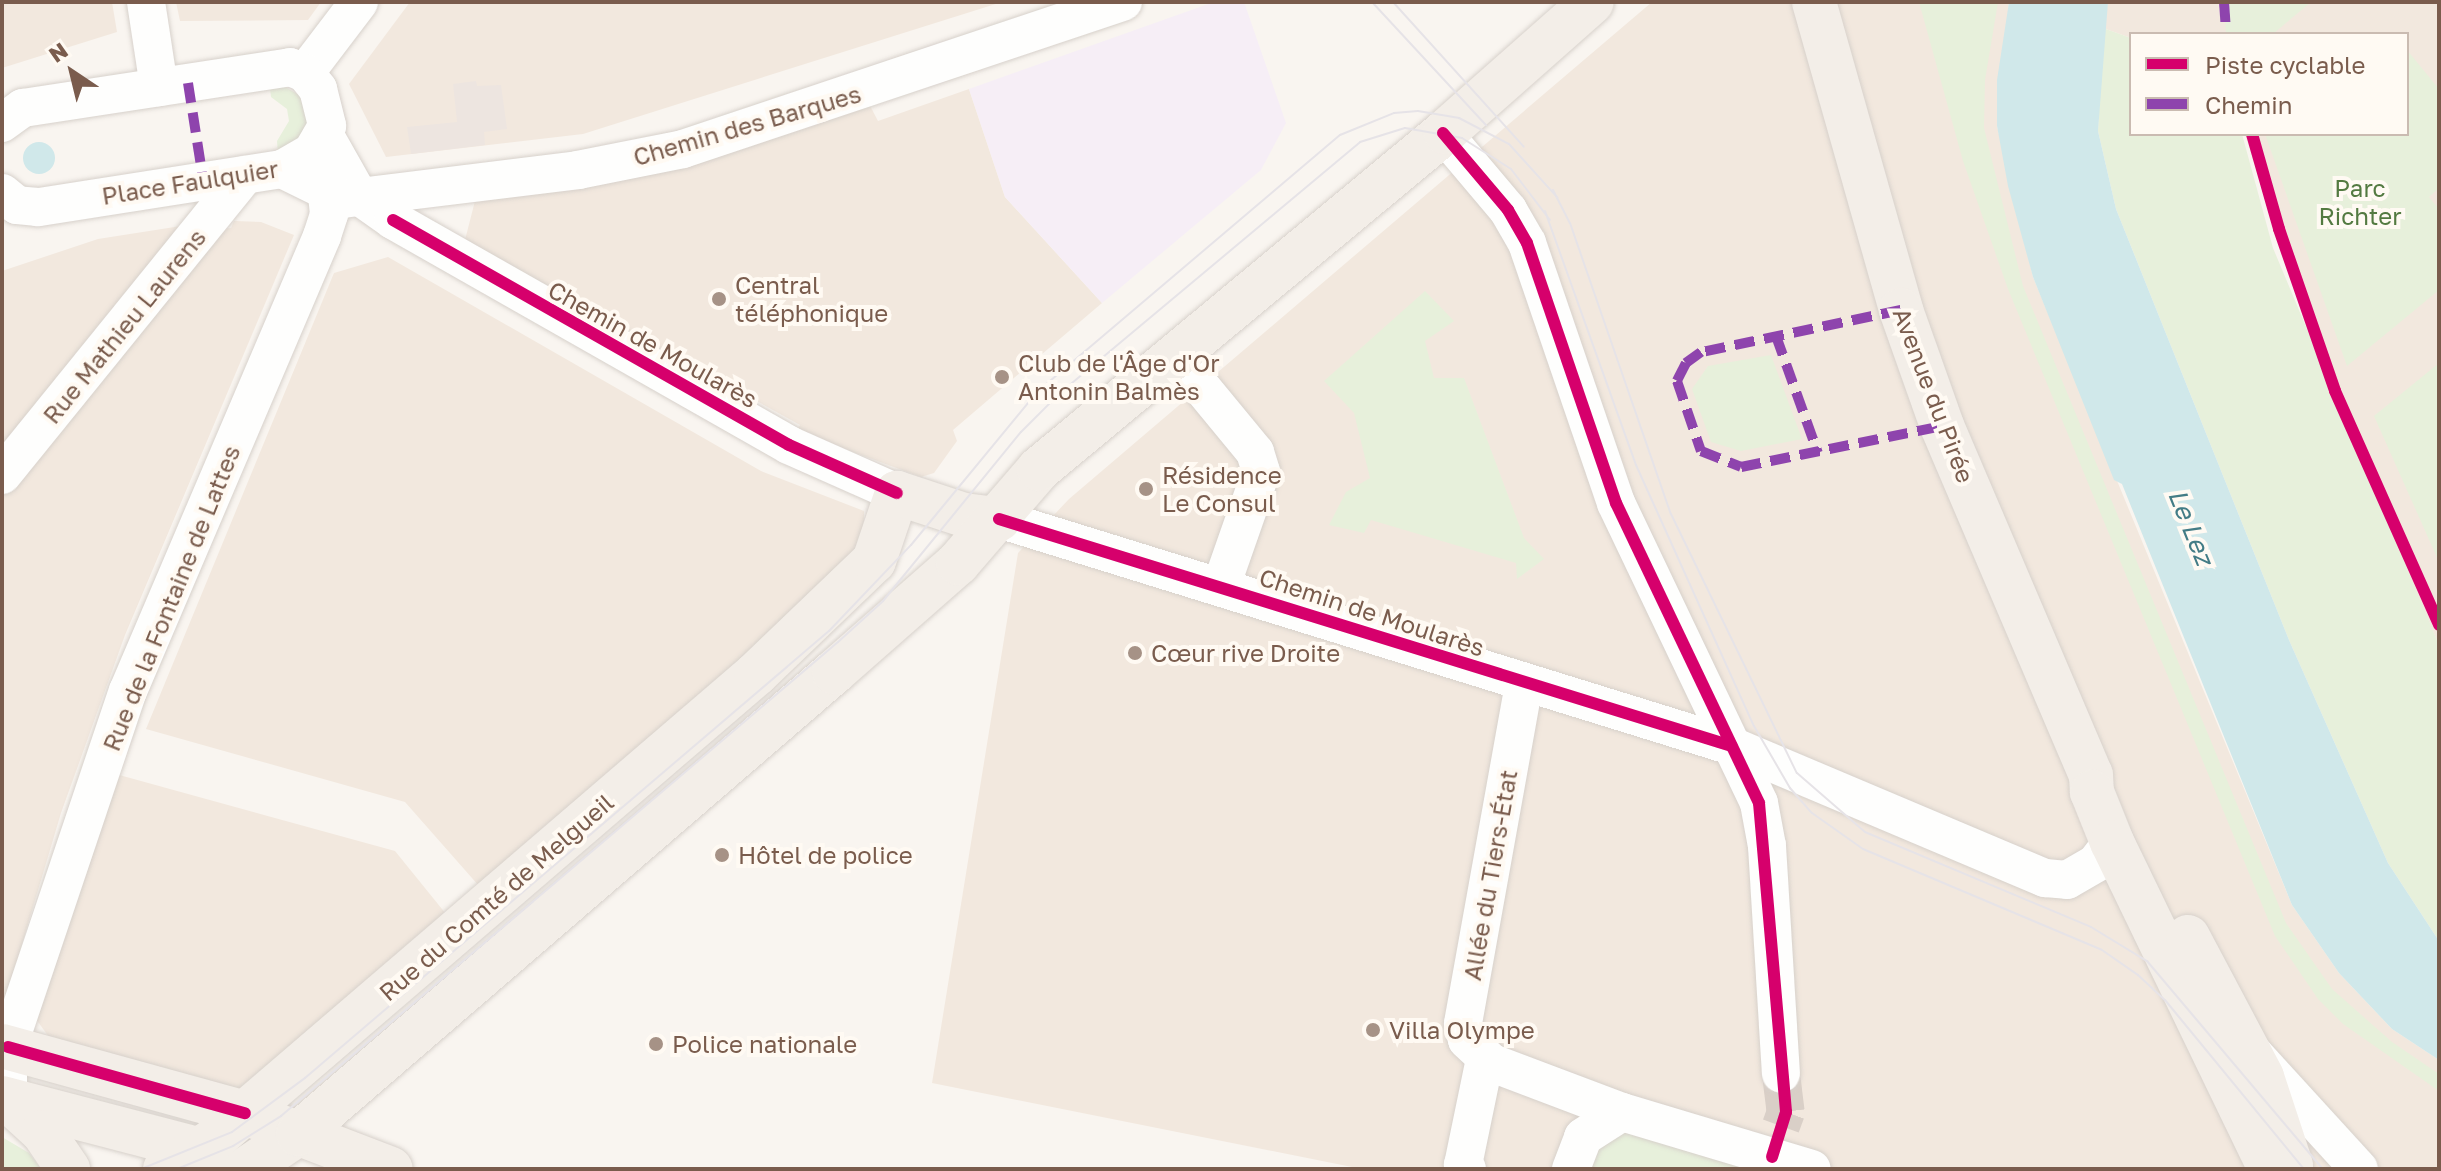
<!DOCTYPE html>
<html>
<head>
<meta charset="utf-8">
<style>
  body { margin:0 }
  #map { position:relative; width:2441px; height:1171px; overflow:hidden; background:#f9f5f0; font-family:"Golos Text",sans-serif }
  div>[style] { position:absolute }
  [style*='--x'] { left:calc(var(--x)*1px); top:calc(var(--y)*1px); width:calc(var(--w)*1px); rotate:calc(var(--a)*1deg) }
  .residential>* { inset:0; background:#f2e8de }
  .industrial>* { inset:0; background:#ede5e0 }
  .education>* { inset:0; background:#f6eef6 }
  .green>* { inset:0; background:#e7f0db }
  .water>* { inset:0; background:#d0e8ea }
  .round { border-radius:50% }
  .minor-tunnel>* { height:38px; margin-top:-19px; transform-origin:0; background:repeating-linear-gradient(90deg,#d9cfc7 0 38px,transparent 0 57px) }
  .roads { filter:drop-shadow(0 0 2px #d7d1cb) drop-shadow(0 0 2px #d7d1cb) }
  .minor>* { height:38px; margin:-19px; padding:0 19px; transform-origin:19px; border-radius:19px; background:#fefefd }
  .major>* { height:44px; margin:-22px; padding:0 22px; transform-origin:22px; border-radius:22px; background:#f3eee8 }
  .tram>* { height:2px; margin:-1px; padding:0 1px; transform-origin:1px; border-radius:1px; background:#e6e3e7 }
  .quiet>* { height:10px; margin-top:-5px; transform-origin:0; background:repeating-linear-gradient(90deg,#8e44ad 0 20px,transparent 0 30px) }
  .cycleway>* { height:12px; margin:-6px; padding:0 6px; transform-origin:6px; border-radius:6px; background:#d6006c }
  .dots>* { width:22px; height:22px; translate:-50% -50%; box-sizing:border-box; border:4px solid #fffaf3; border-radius:50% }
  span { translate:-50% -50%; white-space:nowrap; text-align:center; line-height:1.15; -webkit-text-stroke:8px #fffaf3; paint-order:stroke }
  .street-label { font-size:24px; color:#7a5c4d }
  .park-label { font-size:24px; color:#537a41 }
  .poi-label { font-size:24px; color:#7a5c4d }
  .left { translate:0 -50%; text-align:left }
  .water-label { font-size:26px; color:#437c86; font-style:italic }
  .frame { position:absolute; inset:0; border:4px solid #7a5c4d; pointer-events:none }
  .legend { position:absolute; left:2129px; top:32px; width:280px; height:104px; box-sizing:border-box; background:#fffaf3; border:2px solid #cabbb1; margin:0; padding:10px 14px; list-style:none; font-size:24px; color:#7a5c4d }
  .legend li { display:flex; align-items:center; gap:16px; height:40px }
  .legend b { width:40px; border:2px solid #cabbb1 }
  .north { position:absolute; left:32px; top:32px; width:80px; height:80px; -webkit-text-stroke:6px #fffaf3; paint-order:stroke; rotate:325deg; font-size:22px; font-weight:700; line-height:32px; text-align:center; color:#7a5c4d }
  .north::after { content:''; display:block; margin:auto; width:28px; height:36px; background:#7a5c4d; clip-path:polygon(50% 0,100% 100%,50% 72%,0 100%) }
</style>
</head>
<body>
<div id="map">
  <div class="residential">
    <i style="clip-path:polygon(2px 2px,112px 2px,117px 32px,2px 68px)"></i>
    <i style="clip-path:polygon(176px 2px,321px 2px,308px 20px,180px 21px)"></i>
    <i style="clip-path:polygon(410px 2px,1002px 2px,583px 134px,386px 157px,349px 84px)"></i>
    <i style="clip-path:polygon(1652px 2px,2009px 2px,1997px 126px,2033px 277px,2292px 905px,2339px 973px,2392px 1029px,2439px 1060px,2439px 1169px,1362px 1169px,932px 1083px,1018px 553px,1069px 499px)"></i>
    <i style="clip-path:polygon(2108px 2px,2439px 2px,2439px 645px,2316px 358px,2245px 134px,2407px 134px,2407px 34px,2131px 34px,2131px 38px,2103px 28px)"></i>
    <i style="clip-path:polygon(969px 89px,1005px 197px,1102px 303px,953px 430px,957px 441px,934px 473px,921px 477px,796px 431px,800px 425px,465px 240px,476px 197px,865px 96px,878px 121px)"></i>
    <i style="clip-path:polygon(234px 221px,261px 222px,294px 235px,125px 635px,61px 813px,2px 1011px,2px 271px,98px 239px,181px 226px,186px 231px,231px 228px)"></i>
    <i style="clip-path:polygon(388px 257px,761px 471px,864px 511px,864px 541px,844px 569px,479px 886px,405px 802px,146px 729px,334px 273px)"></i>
    <i style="clip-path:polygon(112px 773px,395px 851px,446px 914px,243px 1090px,51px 1040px,36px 1019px)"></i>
  </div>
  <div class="industrial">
    <i style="clip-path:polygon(476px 81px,477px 86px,501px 85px,507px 129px,484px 132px,485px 145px,411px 154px,407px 127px,457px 122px,453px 84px)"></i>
  </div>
  <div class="education">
    <i style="clip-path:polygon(1214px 2px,1244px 2px,1286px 123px,1261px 170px,1102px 303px,1005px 197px,969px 89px)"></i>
  </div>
  <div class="green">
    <i style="clip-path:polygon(1919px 2px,1998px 2px,1985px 80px,1984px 128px,2023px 286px,2286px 923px,2332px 989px,2392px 1042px,2439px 1074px,2439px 1091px,2343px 1024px,2318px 999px,2275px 936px,2008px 289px,1963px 161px)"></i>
    <i style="clip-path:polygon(2224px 2px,2311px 2px,2273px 34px,2226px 34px)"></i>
    <i style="clip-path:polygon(2103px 28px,2131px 38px,2131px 134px,2242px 134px,2273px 248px,2439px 645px,2439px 941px,2388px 863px,2289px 640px,2116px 209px,2098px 131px)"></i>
    <i style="clip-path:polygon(2407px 50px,2439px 89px,2439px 188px,2429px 197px,2439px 209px,2439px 290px,2347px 366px,2265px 134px,2407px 134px)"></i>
    <i style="clip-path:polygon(280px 84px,299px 95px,309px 121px,305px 138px,278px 154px,277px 141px,289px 121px,287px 109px,271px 97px,270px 88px)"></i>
    <i style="clip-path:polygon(1425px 291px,1454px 321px,1425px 341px,1434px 378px,1464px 378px,1524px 538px,1544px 559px,1517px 579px,1516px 563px,1371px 520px,1364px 533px,1329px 525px,1346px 492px,1370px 478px,1354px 413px,1324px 381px)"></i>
    <i style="clip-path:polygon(1771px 355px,1802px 439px,1741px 451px,1711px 442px,1692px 389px,1708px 366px)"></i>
    <i style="clip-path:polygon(2439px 363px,2439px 562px,2374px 416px)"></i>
    <i style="clip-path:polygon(1612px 1129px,1779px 1169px,1585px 1169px)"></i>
    <i style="clip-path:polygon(2px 1137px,29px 1153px,41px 1169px,2px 1169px)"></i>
  </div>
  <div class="water">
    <i style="clip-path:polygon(2009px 2px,2108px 2px,2098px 131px,2116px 209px,2289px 640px,2388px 863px,2439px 941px,2439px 1060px,2392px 1029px,2339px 973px,2292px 905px,2122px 484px,2114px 480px,2033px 277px,2008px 186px,1997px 126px,1997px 80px)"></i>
    <i class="round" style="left:23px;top:142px;width:32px;height:32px"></i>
  </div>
  <div class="minor-tunnel">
    <i style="--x:1781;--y:1074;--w:38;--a:83"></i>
    <i style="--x:1786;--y:1112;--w:15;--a:110"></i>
  </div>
  <div class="roads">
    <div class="minor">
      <i style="--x:146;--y:2;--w:86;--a:81.3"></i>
      <i style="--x:305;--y:73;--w:89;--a:-52.7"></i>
      <i style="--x:2;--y:123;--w:26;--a:-36"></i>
      <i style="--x:23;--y:108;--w:270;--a:-8.7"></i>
      <i style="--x:290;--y:67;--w:16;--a:22"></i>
      <i style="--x:305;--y:73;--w:21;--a:51"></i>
      <i style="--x:318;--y:89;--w:38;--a:76"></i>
      <i style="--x:327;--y:126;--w:30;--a:120"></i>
      <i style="--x:312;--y:152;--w:34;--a:150"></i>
      <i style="--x:282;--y:169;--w:247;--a:171.1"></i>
      <i style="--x:38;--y:207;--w:21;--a:-175"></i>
      <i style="--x:17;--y:205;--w:19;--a:-141"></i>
      <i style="--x:1443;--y:133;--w:101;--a:49.8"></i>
      <i style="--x:1508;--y:210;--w:38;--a:60"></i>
      <i style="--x:1527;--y:243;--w:275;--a:71.1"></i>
      <i style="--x:1616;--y:503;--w:332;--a:64.5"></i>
      <i style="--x:1759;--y:803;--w:44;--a:79.5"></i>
      <i style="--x:1767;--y:846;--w:228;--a:86.5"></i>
      <i style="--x:324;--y:134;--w:71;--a:60.6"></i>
      <i style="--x:359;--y:196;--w:42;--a:35.2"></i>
      <i style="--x:393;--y:220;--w:455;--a:29.6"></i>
      <i style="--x:789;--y:445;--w:118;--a:24"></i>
      <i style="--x:282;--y:169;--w:68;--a:26.2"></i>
      <i style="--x:343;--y:199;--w:237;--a:-7"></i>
      <i style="--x:578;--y:170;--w:107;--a:-11.3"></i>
      <i style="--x:683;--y:149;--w:464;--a:-18.5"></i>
      <i style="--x:1175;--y:355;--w:126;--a:50.5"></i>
      <i style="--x:1255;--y:452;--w:21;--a:73"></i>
      <i style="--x:1261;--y:472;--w:121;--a:109.3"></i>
      <i style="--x:2;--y:475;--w:386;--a:-51"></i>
      <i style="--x:999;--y:519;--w:767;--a:17.21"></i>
      <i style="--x:1732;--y:746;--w:340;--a:22.9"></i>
      <i style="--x:2045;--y:878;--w:22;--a:5"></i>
      <i style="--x:2067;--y:880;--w:34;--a:-30"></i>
      <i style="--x:2096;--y:863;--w:26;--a:-53"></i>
      <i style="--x:1524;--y:684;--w:345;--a:100.2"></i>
      <i style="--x:1463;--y:1024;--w:16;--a:76"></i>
      <i style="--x:1467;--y:1040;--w:34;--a:43"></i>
      <i style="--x:1492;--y:1063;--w:139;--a:20.7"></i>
      <i style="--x:2253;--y:1053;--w:157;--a:47.6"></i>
      <i style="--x:8;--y:1100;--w:53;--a:-90"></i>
      <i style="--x:8;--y:1047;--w:376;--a:-71.4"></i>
      <i style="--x:128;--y:691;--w:495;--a:-66.9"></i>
      <i style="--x:322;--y:236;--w:23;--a:-72"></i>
      <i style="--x:329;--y:214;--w:19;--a:-96"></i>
      <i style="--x:1467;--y:1169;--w:6;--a:-135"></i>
      <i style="--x:1463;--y:1165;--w:108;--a:-78.3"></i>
      <i style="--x:1571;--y:1169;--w:34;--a:-69"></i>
      <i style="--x:1583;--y:1137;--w:46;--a:-32.7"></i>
      <i style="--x:1622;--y:1112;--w:198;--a:16.7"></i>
    </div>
    <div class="major">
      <i style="--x:1814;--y:2;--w:320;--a:74.2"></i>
      <i style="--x:1901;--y:310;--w:123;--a:70.5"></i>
      <i style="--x:1942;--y:426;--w:379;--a:66.9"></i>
      <i style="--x:2091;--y:775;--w:17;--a:87"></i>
      <i style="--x:2092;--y:792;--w:54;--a:68.2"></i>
      <i style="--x:2112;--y:842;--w:363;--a:64.2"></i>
      <i style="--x:2188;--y:937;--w:158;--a:62.1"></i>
      <i style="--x:2262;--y:1077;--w:93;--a:71.8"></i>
      <i style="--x:2;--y:1046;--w:252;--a:15.4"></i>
      <i style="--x:245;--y:1113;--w:156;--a:21"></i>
      <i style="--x:2;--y:1098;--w:218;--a:14.6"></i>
      <i style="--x:8;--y:1100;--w:47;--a:42.4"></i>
      <i style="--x:43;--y:1132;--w:45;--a:56"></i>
      <i style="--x:165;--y:1169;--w:53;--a:-30.4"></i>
      <i style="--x:211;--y:1142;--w:718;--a:-40.65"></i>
      <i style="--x:756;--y:674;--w:163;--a:-43.8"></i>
      <i style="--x:874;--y:561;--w:72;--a:-71.3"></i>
      <i style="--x:897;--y:493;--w:71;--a:18.2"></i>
      <i style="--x:964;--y:515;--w:35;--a:7"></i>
      <i style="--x:246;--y:1169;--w:63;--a:-33.9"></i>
      <i style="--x:298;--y:1134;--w:708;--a:-40.76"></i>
      <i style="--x:834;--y:672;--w:165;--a:-41.3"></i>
      <i style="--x:958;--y:563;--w:124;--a:-49.2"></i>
      <i style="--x:1039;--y:469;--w:528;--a:-39.69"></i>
      <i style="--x:1445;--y:132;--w:196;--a:-41.5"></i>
    </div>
  </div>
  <div class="tram">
    <i style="--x:1372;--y:2;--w:168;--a:47.2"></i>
    <i style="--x:1393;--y:2;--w:195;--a:47.9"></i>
    <i style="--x:1553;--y:190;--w:37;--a:63"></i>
    <i style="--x:1570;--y:223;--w:308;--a:70.9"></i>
    <i style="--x:1671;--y:514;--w:288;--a:64.1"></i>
    <i style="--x:1797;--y:773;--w:90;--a:40.9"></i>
    <i style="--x:1865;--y:832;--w:245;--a:22.8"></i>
    <i style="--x:2091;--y:927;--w:66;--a:31.3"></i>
    <i style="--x:2147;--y:961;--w:272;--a:49.8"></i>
    <i style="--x:1545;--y:211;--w:270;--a:70.3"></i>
    <i style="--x:1636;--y:465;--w:286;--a:65.7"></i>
    <i style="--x:1754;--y:726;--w:72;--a:59.9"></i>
    <i style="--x:1790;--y:788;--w:33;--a:49"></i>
    <i style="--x:1812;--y:813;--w:62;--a:35.2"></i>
    <i style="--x:1863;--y:849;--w:259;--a:22.9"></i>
    <i style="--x:2102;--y:950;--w:44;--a:34.8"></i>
    <i style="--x:2138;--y:975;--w:37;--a:43"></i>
    <i style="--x:2165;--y:1000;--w:219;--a:50.6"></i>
    <i style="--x:141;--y:1169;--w:98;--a:-22.1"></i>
    <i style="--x:232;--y:1132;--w:91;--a:-36.5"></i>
    <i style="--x:305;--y:1078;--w:689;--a:-40.47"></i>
    <i style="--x:829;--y:631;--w:119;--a:-46.4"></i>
    <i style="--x:911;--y:545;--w:200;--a:-50.5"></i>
    <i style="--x:1038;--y:391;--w:396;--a:-40.3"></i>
    <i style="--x:1340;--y:135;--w:58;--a:-22.2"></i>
    <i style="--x:1394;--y:113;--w:24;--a:-5"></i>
    <i style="--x:1418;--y:111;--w:42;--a:9.7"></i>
    <i style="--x:1459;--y:118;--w:56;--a:27.5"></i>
    <i style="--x:1509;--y:144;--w:72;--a:47.8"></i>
    <i style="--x:177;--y:1169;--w:61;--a:-22.3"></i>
    <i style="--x:233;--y:1146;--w:57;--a:-32"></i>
    <i style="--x:281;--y:1116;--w:731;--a:-40.4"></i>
    <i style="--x:838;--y:642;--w:61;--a:-42.3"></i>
    <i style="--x:883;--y:601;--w:218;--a:-50.8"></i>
    <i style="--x:1021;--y:432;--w:55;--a:-45"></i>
    <i style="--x:1060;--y:393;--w:391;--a:-39.9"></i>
    <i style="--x:1360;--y:142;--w:47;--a:-17.3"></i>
    <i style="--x:1405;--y:128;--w:58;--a:10"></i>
    <i style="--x:1462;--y:138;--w:58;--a:32.3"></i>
    <i style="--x:1511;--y:169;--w:64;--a:52.6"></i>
  </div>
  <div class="quiet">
    <i style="--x:2224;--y:2;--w:32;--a:86"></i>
    <i style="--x:188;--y:83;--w:97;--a:81.1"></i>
    <i style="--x:1901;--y:310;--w:204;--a:168.1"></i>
    <i style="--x:1701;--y:352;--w:19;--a:144"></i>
    <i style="--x:1686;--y:363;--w:20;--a:117"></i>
    <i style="--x:1677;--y:381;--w:74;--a:71.1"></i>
    <i style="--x:1701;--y:451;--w:43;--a:21.8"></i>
    <i style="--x:1741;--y:467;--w:205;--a:-11.5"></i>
    <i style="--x:1776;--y:336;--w:124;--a:70.3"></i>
  </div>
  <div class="cycleway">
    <i style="--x:1443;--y:133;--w:101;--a:49.8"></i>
    <i style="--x:1508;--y:210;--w:38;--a:60"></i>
    <i style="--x:1527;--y:243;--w:275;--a:71.1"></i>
    <i style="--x:1616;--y:503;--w:332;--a:64.5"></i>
    <i style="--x:1759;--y:803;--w:310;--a:85"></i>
    <i style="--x:1786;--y:1112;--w:47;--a:107.3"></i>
    <i style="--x:2252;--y:134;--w:99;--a:74.1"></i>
    <i style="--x:2279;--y:229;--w:171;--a:70.9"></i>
    <i style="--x:2335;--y:391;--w:256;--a:66"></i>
    <i style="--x:393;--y:220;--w:455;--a:29.6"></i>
    <i style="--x:789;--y:445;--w:118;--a:24"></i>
    <i style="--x:999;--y:519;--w:767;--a:17.21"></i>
    <i style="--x:8;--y:1047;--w:246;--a:15.6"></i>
  </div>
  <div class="dots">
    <i style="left:719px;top:299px;background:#a69286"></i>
    <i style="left:1002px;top:377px;background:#a69286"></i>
    <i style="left:1146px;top:489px;background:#a69286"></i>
    <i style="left:1135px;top:653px;background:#a69286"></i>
    <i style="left:722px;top:855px;background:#a69286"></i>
    <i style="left:1373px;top:1030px;background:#a69286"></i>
    <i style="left:656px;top:1044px;background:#a69286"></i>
  </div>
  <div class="street-label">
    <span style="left:747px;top:125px;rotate:-16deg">Chemin des Barques</span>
    <span style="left:190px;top:182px;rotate:-9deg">Place Faulquier</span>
    <span style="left:124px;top:326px;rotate:-51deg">Rue Mathieu Laurens</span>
    <span style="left:653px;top:344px;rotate:29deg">Chemin de Moularès</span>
    <span style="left:1934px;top:395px;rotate:69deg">Avenue du Pirée</span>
    <span style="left:171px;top:598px;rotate:-68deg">Rue de la Fontaine de Lattes</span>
    <span style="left:1372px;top:612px;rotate:18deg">Chemin de Moularès</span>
    <span style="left:1490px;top:875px;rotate:-80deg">Allée du Tiers-État</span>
    <span style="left:496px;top:897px;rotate:-41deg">Rue du Comté de Melgueil</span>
  </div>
  <div class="park-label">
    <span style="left:2360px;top:202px">Parc<br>Richter</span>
  </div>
  <div class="poi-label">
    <span class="left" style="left:735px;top:299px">Central<br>téléphonique</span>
    <span class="left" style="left:1018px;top:377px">Club de l'Âge d'Or<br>Antonin Balmès</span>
    <span class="left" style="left:1162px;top:489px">Résidence<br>Le Consul</span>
    <span class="left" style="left:1151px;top:653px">Cœur rive Droite</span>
    <span class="left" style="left:738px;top:855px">Hôtel de police</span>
    <span class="left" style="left:1389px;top:1030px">Villa Olympe</span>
    <span class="left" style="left:672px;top:1044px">Police nationale</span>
  </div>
  <div class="water-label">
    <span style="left:2191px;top:527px;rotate:68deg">Le Lez</span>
  </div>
  <div class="frame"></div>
  <ul class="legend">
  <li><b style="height:10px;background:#d6006c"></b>Piste cyclable</li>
  <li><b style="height:10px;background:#8e44ad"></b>Chemin</li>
  </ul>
  <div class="north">N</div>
</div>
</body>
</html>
